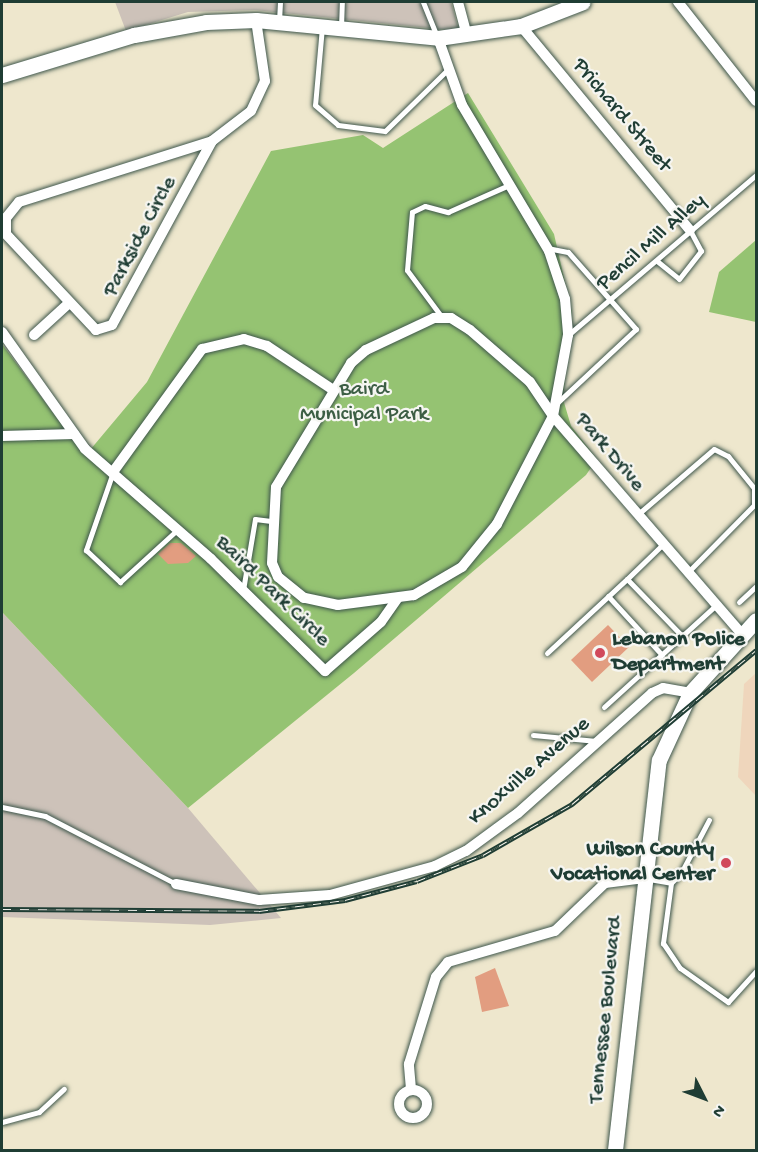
<!DOCTYPE html>
<html>
<head>
<meta charset="utf-8">
<style>
  body { margin:0 }
  #map { position:relative; width:758px; height:1152px; overflow:hidden; background:#eee7cd; font-family:"Gochi Hand",sans-serif }
  div>[style] { position:absolute }
  [style*='--x'] { left:calc(var(--x)*1px); top:calc(var(--y)*1px); width:calc(var(--w)*1px); rotate:calc(var(--a)*1deg) }
  .built>* { inset:0; background:#efd6bc }
  .industrial>* { inset:0; background:#cdc2b9 }
  .green>* { inset:0; background:#95c372 }
  .building>* { inset:0; background:#e29d80 }
  .roads { filter:drop-shadow(0 0 2px #3e564b) drop-shadow(0 0 2px #3e564b) }
  .lane>* { height:5px; margin:-2.5px; padding:0 2.5px; transform-origin:2.5px; border-radius:2.5px; background:#fff }
  .street>* { height:10px; margin:-5px; padding:0 5px; transform-origin:5px; border-radius:5px; background:#fff }
  .street>.ring { margin:-5px; padding:0; box-sizing:content-box; background:none; border:10px solid #fff; border-radius:50% }
  .secondary>* { height:15px; margin:-7.5px; padding:0 7.5px; transform-origin:7.5px; border-radius:7.5px; background:#fff }
  .rail>* { height:5px; margin-top:-2.5px; transform-origin:0; background:repeating-linear-gradient(90deg,#f6f6f2 0 9px,#1f3d34 0 18px); box-sizing:border-box; border-block:2px solid #1f3d34 }
  .dots>* { width:16px; height:16px; translate:-50% -50%; box-sizing:border-box; border:3px solid #f6f6f2; border-radius:50% }
  span { translate:-50% -50%; white-space:nowrap; text-align:center; line-height:1.15; -webkit-text-stroke:4.5px #f6f6f2; paint-order:stroke }
  .street-label { font-size:22px; color:#1f3d34 }
  .park-label { font-size:22px; color:#3c5e44 }
  .poi-label { font-size:22px; color:#1f3d34; font-weight:700 }
  .left { translate:0 -50%; text-align:left }
  .right { translate:-100% -50%; text-align:right }
  .frame { position:absolute; inset:0; border:3px solid #1f3d34; pointer-events:none }
  .north { position:absolute; left:674px; top:1068px; width:60px; height:60px; -webkit-text-stroke:4px #f6f6f2; paint-order:stroke; rotate:132deg; font-size:16px; font-weight:700; line-height:24px; text-align:center; color:#1f3d34 }
  .north::after { content:''; display:block; margin:auto; width:21px; height:27px; background:#1f3d34; clip-path:polygon(50% 0,100% 100%,50% 72%,0 100%) }
</style>
</head>
<body>
<div id="map">
  <div class="built">
    <i style="clip-path:polygon(756px 673px,756px 796px,738px 777px,744px 684px)"></i>
  </div>
  <div class="industrial">
    <i style="clip-path:polygon(115px 2px,451px 2px,459px 31px,255px 10px,188px 12px,126px 31px)"></i>
    <i style="clip-path:polygon(2px 612px,188px 808px,281px 918px,210px 925px,2px 917px)"></i>
  </div>
  <div class="green">
    <i style="clip-path:polygon(468px 93px,554px 234px,572px 313px,563px 399px,571px 426px,597px 459px,586px 475px,354px 673px,188px 808px,2px 612px,2px 344px,85px 456px,147px 382px,271px 151px,363px 135px,383px 148px)"></i>
    <i style="clip-path:polygon(756px 240px,756px 322px,709px 312px,719px 272px)"></i>
  </div>
  <div class="building">
    <i style="clip-path:polygon(170px 543px,181px 543px,196px 556px,188px 563px,168px 564px,158px 554px)"></i>
    <i style="clip-path:polygon(608px 625px,629px 647px,592px 682px,571px 660px)"></i>
    <i style="clip-path:polygon(495px 968px,509px 1006px,482px 1012px,475px 977px)"></i>
  </div>
  <div class="roads">
    <div class="lane">
      <i style="--x:423;--y:2;--w:35;--a:68"></i>
      <i style="--x:279;--y:21;--w:19;--a:-87"></i>
      <i style="--x:322;--y:27;--w:78;--a:95.1"></i>
      <i style="--x:315;--y:105;--w:30;--a:41"></i>
      <i style="--x:338;--y:125;--w:47;--a:7.3"></i>
      <i style="--x:385;--y:131;--w:90;--a:-44.5"></i>
      <i style="--x:341;--y:27;--w:25;--a:-88"></i>
      <i style="--x:547;--y:248;--w:21;--a:11"></i>
      <i style="--x:568;--y:252;--w:103;--a:48.6"></i>
      <i style="--x:636;--y:329;--w:107;--a:136.9"></i>
      <i style="--x:657;--y:261;--w:28;--a:39"></i>
      <i style="--x:679;--y:279;--w:36;--a:-52"></i>
      <i style="--x:701;--y:251;--w:24;--a:-118"></i>
      <i style="--x:441;--y:316;--w:57;--a:-126.5"></i>
      <i style="--x:407;--y:270;--w:58;--a:-85.1"></i>
      <i style="--x:412;--y:212;--w:14;--a:-25"></i>
      <i style="--x:425;--y:206;--w:24;--a:15"></i>
      <i style="--x:448;--y:212;--w:67;--a:-23.9"></i>
      <i style="--x:568;--y:335;--w:247;--a:-40.4"></i>
      <i style="--x:113;--y:472;--w:83;--a:109.1"></i>
      <i style="--x:86;--y:550;--w:47;--a:43.3"></i>
      <i style="--x:120;--y:582;--w:79;--a:-42.4"></i>
      <i style="--x:637;--y:515;--w:101;--a:-40.6"></i>
      <i style="--x:714;--y:449;--w:16;--a:27"></i>
      <i style="--x:728;--y:456;--w:41;--a:50.9"></i>
      <i style="--x:754;--y:488;--w:17;--a:90"></i>
      <i style="--x:754;--y:505;--w:94;--a:134.6"></i>
      <i style="--x:662;--y:545;--w:49;--a:135.8"></i>
      <i style="--x:627;--y:579;--w:79;--a:46"></i>
      <i style="--x:243;--y:590;--w:72;--a:-80.4"></i>
      <i style="--x:255;--y:519;--w:16;--a:7"></i>
      <i style="--x:608;--y:596;--w:80;--a:47.5"></i>
      <i style="--x:739;--y:602;--w:23;--a:-43"></i>
      <i style="--x:547;--y:653;--w:109;--a:-42.8"></i>
      <i style="--x:604;--y:707;--w:151;--a:-42.3"></i>
      <i style="--x:533;--y:735;--w:64;--a:5.4"></i>
      <i style="--x:2;--y:807;--w:44;--a:11.8"></i>
      <i style="--x:45;--y:816;--w:148;--a:27.4"></i>
      <i style="--x:649;--y:879;--w:22;--a:10"></i>
      <i style="--x:671;--y:883;--w:14;--a:-45"></i>
      <i style="--x:681;--y:873;--w:60;--a:-62.2"></i>
      <i style="--x:671;--y:883;--w:61;--a:97.6"></i>
      <i style="--x:663;--y:943;--w:30;--a:56"></i>
      <i style="--x:680;--y:968;--w:59;--a:35.3"></i>
      <i style="--x:728;--y:1002;--w:42;--a:-47.9"></i>
      <i style="--x:2;--y:1122;--w:38;--a:-15"></i>
      <i style="--x:39;--y:1112;--w:34;--a:-43"></i>
    </div>
    <div class="street">
      <i style="--x:458;--y:2;--w:34;--a:75"></i>
      <i style="--x:678;--y:2;--w:126;--a:51.8"></i>
      <i style="--x:521;--y:26;--w:265;--a:50.4"></i>
      <i style="--x:438;--y:38;--w:71;--a:70.3"></i>
      <i style="--x:462;--y:105;--w:170;--a:59.2"></i>
      <i style="--x:549;--y:251;--w:51;--a:71.6"></i>
      <i style="--x:565;--y:299;--w:36;--a:85"></i>
      <i style="--x:568;--y:335;--w:82;--a:100.5"></i>
      <i style="--x:553;--y:416;--w:287;--a:49.1"></i>
      <i style="--x:212;--y:141;--w:209;--a:118.5"></i>
      <i style="--x:112;--y:325;--w:17;--a:163"></i>
      <i style="--x:96;--y:330;--w:132;--a:-133.2"></i>
      <i style="--x:6;--y:234;--w:16;--a:-90"></i>
      <i style="--x:6;--y:218;--w:21;--a:-51"></i>
      <i style="--x:19;--y:202;--w:202;--a:-17.5"></i>
      <i style="--x:212;--y:141;--w:49;--a:-37.6"></i>
      <i style="--x:251;--y:111;--w:33;--a:-65"></i>
      <i style="--x:265;--y:81;--w:62;--a:-98.4"></i>
      <i style="--x:434;--y:318;--w:17;--a:0"></i>
      <i style="--x:451;--y:318;--w:22;--a:32"></i>
      <i style="--x:470;--y:330;--w:79;--a:40.9"></i>
      <i style="--x:530;--y:382;--w:41;--a:55.9"></i>
      <i style="--x:553;--y:416;--w:122;--a:117.4"></i>
      <i style="--x:497;--y:524;--w:55;--a:129.1"></i>
      <i style="--x:462;--y:567;--w:56;--a:149.7"></i>
      <i style="--x:414;--y:595;--w:77;--a:172.5"></i>
      <i style="--x:338;--y:605;--w:35;--a:-168"></i>
      <i style="--x:304;--y:598;--w:33;--a:-141"></i>
      <i style="--x:278;--y:577;--w:15;--a:-113"></i>
      <i style="--x:272;--y:563;--w:76;--a:-87"></i>
      <i style="--x:276;--y:487;--w:145;--a:-58.8"></i>
      <i style="--x:351;--y:363;--w:20;--a:-41"></i>
      <i style="--x:366;--y:350;--w:75;--a:-25.2"></i>
      <i style="--x:2;--y:332;--w:143;--a:54.6"></i>
      <i style="--x:85;--y:449;--w:167;--a:41.1"></i>
      <i style="--x:211;--y:559;--w:160;--a:44.5"></i>
      <i style="--x:325;--y:671;--w:74;--a:-41.2"></i>
      <i style="--x:381;--y:622;--w:29;--a:-55"></i>
      <i style="--x:34;--y:335;--w:46;--a:-42.4"></i>
      <i style="--x:2;--y:436;--w:72;--a:-1.6"></i>
      <i style="--x:113;--y:472;--w:152;--a:-54.1"></i>
      <i style="--x:202;--y:349;--w:43;--a:-13.4"></i>
      <i style="--x:244;--y:339;--w:24;--a:17"></i>
      <i style="--x:267;--y:346;--w:78;--a:33.5"></i>
      <i style="--x:176;--y:884;--w:85;--a:10.9"></i>
      <i style="--x:259;--y:900;--w:71;--a:-4"></i>
      <i style="--x:330;--y:895;--w:109;--a:-15.4"></i>
      <i style="--x:435;--y:866;--w:34;--a:-26"></i>
      <i style="--x:466;--y:851;--w:64;--a:-36.2"></i>
      <i style="--x:518;--y:813;--w:180;--a:-41.8"></i>
      <i style="--x:652;--y:693;--w:12;--a:-24"></i>
      <i style="--x:663;--y:688;--w:27;--a:10"></i>
      <i style="--x:411;--y:1089;--w:25;--a:-95"></i>
      <i style="--x:409;--y:1064;--w:91;--a:-72.8"></i>
      <i style="--x:436;--y:977;--w:19;--a:-51"></i>
      <i style="--x:448;--y:962;--w:111;--a:-16.2"></i>
      <i style="--x:555;--y:931;--w:69;--a:-43.8"></i>
      <i style="--x:605;--y:883;--w:38;--a:-7"></i>
      <i class="ring" style="left:399px;top:1090px;width:18px;height:18px"></i>
    </div>
    <div class="secondary">
      <i style="--x:2;--y:75;--w:138;--a:-16.9"></i>
      <i style="--x:134;--y:35;--w:73;--a:-10.2"></i>
      <i style="--x:206;--y:22;--w:50;--a:-2.3"></i>
      <i style="--x:256;--y:20;--w:183;--a:5.6"></i>
      <i style="--x:438;--y:38;--w:84;--a:-8.2"></i>
      <i style="--x:521;--y:26;--w:66;--a:-21.2"></i>
      <i style="--x:615;--y:1150;--w:392;--a:-83.6"></i>
      <i style="--x:659;--y:760;--w:74;--a:-65.2"></i>
      <i style="--x:690;--y:693;--w:98;--a:-47.9"></i>
    </div>
  </div>
  <div class="rail">
    <i style="--x:2;--y:909;--w:257;--a:0.4"></i>
    <i style="--x:259;--y:911;--w:87;--a:-7.3"></i>
    <i style="--x:345;--y:900;--w:74;--a:-14.8"></i>
    <i style="--x:417;--y:881;--w:71;--a:-21.5"></i>
    <i style="--x:483;--y:855;--w:103;--a:-29.8"></i>
    <i style="--x:572;--y:804;--w:240;--a:-39.9"></i>
  </div>
  <div class="dots">
    <i style="left:600px;top:653px;background:#d1495b"></i>
    <i style="left:726px;top:863px;background:#d1495b"></i>
  </div>
  <div class="street-label">
    <span style="left:621px;top:116px;rotate:50deg">Prichard Street</span>
    <span style="left:141px;top:237px;rotate:-62deg">Parkside Circle</span>
    <span style="left:652px;top:243px;rotate:-41deg">Pencil Mill Alley</span>
    <span style="left:609px;top:453px;rotate:50deg">Park Drive</span>
    <span style="left:272px;top:592px;rotate:44deg">Baird Park Circle</span>
    <span style="left:530px;top:772px;rotate:-41deg">Knoxville Avenue</span>
    <span style="left:607px;top:1010px;rotate:-84deg">Tennessee Boulevard</span>
  </div>
  <div class="park-label">
    <span style="left:364px;top:403px">Baird<br>Municipal Park</span>
  </div>
  <div class="poi-label">
    <span class="left" style="left:612px;top:653px">Lebanon Police<br>Department</span>
    <span class="right" style="left:714px;top:863px">Wilson County<br>Vocational Center</span>
  </div>
  <div class="frame"></div>
  <div class="north">N</div>
</div>
</body>
</html>
